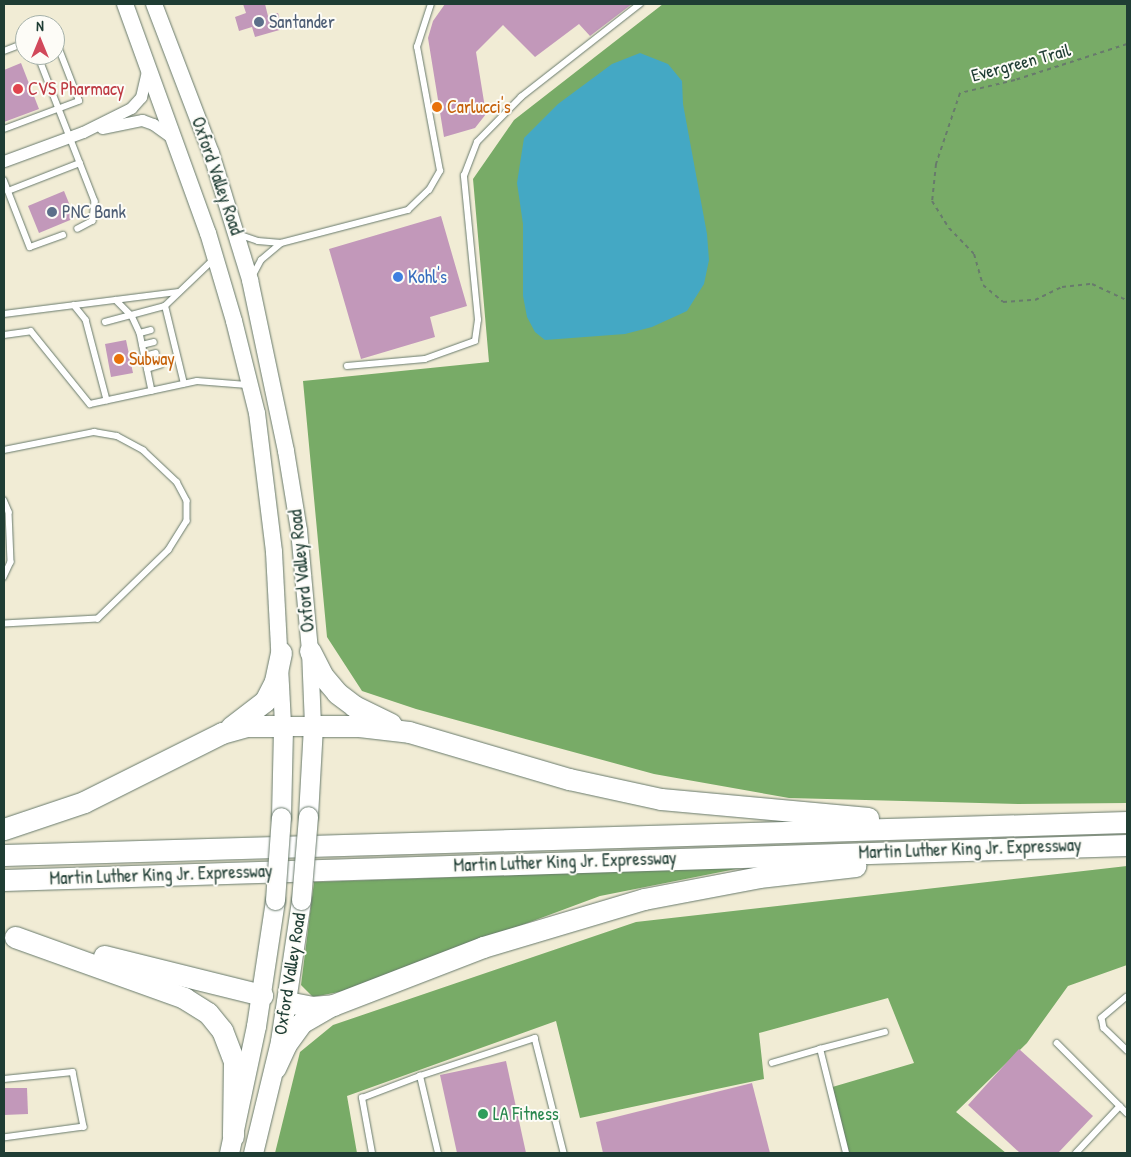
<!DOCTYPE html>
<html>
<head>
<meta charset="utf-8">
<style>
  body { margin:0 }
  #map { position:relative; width:1131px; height:1157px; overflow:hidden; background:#f1ecd5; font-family:"Patrick Hand",sans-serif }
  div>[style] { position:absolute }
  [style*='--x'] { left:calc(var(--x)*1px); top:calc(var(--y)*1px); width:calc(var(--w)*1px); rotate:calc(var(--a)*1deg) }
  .forest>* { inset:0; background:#78ab67 }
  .water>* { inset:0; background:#44a8c4 }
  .building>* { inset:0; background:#c298ba }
  .path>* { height:2px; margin-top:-1px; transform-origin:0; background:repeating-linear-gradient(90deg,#687a6c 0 4px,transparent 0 8px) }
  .roads { filter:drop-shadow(0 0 1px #687a6c) drop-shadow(0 0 1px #687a6c) }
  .lane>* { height:5.5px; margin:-2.75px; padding:0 2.75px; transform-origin:2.75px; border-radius:2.75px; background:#fff }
  .street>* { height:11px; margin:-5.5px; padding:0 5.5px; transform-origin:5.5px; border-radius:5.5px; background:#fff }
  .secondary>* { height:16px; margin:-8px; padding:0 8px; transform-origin:8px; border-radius:8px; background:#fff }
  .primary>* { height:19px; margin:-9.5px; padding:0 9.5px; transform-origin:9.5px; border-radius:9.5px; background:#fff }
  .highway>* { height:21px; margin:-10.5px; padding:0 10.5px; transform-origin:10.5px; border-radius:10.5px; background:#fff }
  .bridges { filter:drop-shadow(0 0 1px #687a6c) drop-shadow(0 0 1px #687a6c) }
  .primary-bridge>* { height:19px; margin:-9.5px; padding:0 9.5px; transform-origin:9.5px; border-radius:9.5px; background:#fff }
  .dots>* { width:14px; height:14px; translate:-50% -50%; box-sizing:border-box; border:2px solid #fdfcf7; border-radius:50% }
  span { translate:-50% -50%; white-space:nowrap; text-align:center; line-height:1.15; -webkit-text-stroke:4px #fdfcf7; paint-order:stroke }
  .service-label { font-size:18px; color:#4e5e75 }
  .left { translate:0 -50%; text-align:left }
  .street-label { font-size:18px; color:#1f3d34 }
  .health-label { font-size:18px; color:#be3a42 }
  .food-label { font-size:18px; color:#c56008 }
  .shop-label { font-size:18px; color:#366cbe }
  .leisure-label { font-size:18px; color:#27864d }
  .frame { position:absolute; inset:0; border:5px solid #1f3d34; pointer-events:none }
  .north { position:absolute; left:15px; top:15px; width:50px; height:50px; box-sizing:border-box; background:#fdfcf7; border:1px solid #a4b0a9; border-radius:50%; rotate:0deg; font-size:14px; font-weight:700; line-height:20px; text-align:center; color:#1f3d34 }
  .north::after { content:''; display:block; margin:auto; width:18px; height:22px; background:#d1495b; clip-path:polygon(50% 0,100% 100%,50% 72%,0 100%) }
</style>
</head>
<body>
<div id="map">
  <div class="forest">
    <i style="clip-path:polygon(663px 4px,1127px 4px,1127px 803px,1018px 804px,789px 798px,654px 774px,416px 709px,362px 691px,327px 637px,303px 381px,489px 362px,473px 179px,514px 120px)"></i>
    <i style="clip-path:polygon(1127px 866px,1127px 965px,1068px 986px,1027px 1043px,956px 1112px,1006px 1153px,844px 1153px,829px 1088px,914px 1063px,888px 998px,759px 1033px,764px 1079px,580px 1118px,556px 1021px,347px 1096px,357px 1153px,275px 1153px,300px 1052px,333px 1025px,636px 922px)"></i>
    <i style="clip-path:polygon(746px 867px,600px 896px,344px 991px,313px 997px,301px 985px,314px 882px)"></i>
  </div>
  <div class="water">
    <i style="clip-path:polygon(640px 53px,668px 64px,682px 81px,683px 104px,707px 234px,709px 260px,704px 284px,687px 311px,652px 327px,625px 334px,545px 340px,535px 332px,527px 317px,523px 296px,523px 224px,517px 183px,524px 138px,558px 104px,612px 64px)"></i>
  </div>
  <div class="building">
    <i style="clip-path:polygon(243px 4px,265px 4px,268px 16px,278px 13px,283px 29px,255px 37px,252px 27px,239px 31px,235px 17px,246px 13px)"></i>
    <i style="clip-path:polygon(445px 4px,632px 4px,590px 36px,579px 24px,535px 57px,503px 25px,476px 52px,486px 114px,475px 128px,444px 137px,428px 38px,433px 21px)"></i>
    <i style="clip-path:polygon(21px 63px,39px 109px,4px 122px,4px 70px)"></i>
    <i style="clip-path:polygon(64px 191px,75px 218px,39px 233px,28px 206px)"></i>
    <i style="clip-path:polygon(441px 216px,467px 306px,430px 317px,435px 337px,361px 359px,329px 249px)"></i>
    <i style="clip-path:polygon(126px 340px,133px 373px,111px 377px,105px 344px)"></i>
    <i style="clip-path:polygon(1019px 1049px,1093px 1116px,1058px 1153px,1020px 1153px,968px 1105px)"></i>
    <i style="clip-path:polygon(506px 1061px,526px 1153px,457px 1153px,440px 1075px)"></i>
    <i style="clip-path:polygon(752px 1083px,770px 1153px,603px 1153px,596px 1122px)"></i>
    <i style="clip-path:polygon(4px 1088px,27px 1088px,28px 1114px,4px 1115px)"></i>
  </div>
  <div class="path">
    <i style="--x:1127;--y:44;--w:118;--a:162.2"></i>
    <i style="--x:1015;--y:80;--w:57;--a:166.7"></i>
    <i style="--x:960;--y:93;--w:75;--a:108.7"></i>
    <i style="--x:936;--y:164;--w:37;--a:96"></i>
    <i style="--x:932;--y:201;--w:32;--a:58"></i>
    <i style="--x:949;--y:228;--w:36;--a:46"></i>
    <i style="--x:974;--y:254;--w:32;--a:74"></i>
    <i style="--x:983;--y:285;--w:26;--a:40"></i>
    <i style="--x:1003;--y:302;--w:32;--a:-4"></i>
    <i style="--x:1035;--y:300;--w:30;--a:-26"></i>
    <i style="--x:1062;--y:287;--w:30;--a:-6"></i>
    <i style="--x:1092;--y:284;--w:38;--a:25"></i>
  </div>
  <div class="roads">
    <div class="lane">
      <i style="--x:4;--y:51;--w:22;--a:-21"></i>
      <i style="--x:38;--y:55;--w:157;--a:68.7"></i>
      <i style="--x:95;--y:201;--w:20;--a:96"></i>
      <i style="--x:93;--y:221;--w:17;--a:152"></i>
      <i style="--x:4;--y:129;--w:80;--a:-20.5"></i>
      <i style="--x:79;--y:101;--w:66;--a:-111.2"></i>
      <i style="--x:4;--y:180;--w:72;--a:68.8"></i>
      <i style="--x:30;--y:247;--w:35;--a:-20"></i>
      <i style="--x:8;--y:191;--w:77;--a:-21.3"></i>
      <i style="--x:238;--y:234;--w:21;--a:19"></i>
      <i style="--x:258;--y:241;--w:23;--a:5"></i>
      <i style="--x:281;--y:243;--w:131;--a:-14.6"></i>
      <i style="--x:408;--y:210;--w:29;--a:-44"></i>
      <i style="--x:429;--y:190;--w:22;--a:-60"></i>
      <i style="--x:440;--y:171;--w:126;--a:-100.5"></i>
      <i style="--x:417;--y:47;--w:45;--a:-72"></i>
      <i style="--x:252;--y:277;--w:19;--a:-62"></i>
      <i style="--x:261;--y:260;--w:26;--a:-40"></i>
      <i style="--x:116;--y:300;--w:23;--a:45"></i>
      <i style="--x:132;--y:316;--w:19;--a:65"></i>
      <i style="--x:140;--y:333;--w:59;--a:78.3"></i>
      <i style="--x:74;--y:305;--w:19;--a:51"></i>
      <i style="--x:86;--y:320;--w:83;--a:75.3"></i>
      <i style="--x:4;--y:314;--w:174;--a:-7.2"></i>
      <i style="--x:105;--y:322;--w:62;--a:-14.9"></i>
      <i style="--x:140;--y:333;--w:11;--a:-15"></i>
      <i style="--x:4;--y:335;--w:27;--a:-8"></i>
      <i style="--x:31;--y:331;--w:94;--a:51.1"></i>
      <i style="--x:90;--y:404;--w:109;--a:-12.1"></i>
      <i style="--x:197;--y:381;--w:50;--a:4.6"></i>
      <i style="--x:142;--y:345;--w:12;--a:-14"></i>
      <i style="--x:145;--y:356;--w:11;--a:-15"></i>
      <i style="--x:347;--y:366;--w:78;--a:-5.1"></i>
      <i style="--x:425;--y:359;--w:53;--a:-19.8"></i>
      <i style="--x:475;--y:341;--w:21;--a:-82"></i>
      <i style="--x:478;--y:320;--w:145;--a:-95.6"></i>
      <i style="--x:464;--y:176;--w:36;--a:-69"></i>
      <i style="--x:477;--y:142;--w:63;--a:-45.6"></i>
      <i style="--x:521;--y:97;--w:151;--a:-38"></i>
      <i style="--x:147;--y:369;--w:14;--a:-17"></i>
      <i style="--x:184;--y:384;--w:80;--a:-103.7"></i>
      <i style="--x:165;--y:306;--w:68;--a:-43.8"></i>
      <i style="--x:4;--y:450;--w:92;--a:-11.3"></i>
      <i style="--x:94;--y:432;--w:23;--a:10"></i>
      <i style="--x:117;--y:436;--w:30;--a:28"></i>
      <i style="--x:143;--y:450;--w:47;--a:43.3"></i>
      <i style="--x:177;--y:482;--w:21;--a:62"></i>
      <i style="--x:187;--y:501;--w:20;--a:90"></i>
      <i style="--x:187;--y:521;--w:34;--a:122"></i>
      <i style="--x:169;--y:550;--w:99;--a:135.8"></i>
      <i style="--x:98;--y:619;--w:94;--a:177"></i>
      <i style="--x:4;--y:500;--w:13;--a:67"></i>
      <i style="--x:9;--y:512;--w:50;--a:87.7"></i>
      <i style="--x:11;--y:562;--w:17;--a:115"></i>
      <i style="--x:1127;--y:997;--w:33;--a:140"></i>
      <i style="--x:1102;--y:1018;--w:10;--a:79"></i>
      <i style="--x:1104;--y:1028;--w:32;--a:44"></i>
      <i style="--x:1057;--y:1043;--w:99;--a:45"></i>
      <i style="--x:772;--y:1063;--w:50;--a:-16.3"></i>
      <i style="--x:4;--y:1079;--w:69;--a:-5.8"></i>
      <i style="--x:73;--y:1072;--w:56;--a:78.7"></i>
      <i style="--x:84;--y:1127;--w:81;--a:172.2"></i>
      <i style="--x:372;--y:1153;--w:56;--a:-100.3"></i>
      <i style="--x:362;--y:1098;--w:62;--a:-20.8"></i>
      <i style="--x:438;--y:1153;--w:79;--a:-103.2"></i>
      <i style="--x:420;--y:1076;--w:121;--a:-18.3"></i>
      <i style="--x:535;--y:1038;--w:119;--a:75.8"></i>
      <i style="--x:846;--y:1153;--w:107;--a:-104"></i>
      <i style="--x:820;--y:1049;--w:67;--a:-14.7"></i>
      <i style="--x:1076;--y:1153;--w:64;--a:-46.9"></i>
    </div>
    <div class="street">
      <i style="--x:102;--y:128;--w:41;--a:-11.3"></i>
      <i style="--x:142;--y:120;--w:12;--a:20"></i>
      <i style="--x:153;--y:124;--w:24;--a:36"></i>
      <i style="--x:4;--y:161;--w:84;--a:-20.2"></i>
      <i style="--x:83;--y:132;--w:54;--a:-26.6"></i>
      <i style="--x:131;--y:108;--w:15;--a:-48"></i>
      <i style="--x:141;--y:97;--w:31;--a:-77"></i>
    </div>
    <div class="secondary">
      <i style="--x:125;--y:4;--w:244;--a:70.1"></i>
      <i style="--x:208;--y:233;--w:92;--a:73.5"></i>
      <i style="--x:234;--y:321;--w:95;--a:76"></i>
      <i style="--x:257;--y:413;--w:140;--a:83"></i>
      <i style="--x:274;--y:552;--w:174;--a:87"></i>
      <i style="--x:154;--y:4;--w:160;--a:69.1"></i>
      <i style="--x:211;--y:153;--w:133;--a:72.9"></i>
      <i style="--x:250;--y:280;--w:175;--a:78.1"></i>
      <i style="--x:286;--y:451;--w:80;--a:80.7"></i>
      <i style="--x:299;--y:530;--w:121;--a:84.8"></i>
      <i style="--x:310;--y:651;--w:75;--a:87.7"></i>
    </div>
    <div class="primary">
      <i style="--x:281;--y:817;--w:91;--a:-88.7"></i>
      <i style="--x:283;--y:726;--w:30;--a:0"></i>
      <i style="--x:313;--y:726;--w:90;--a:93.2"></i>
      <i style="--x:229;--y:1153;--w:130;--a:-78"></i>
      <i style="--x:256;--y:1026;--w:127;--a:-81.4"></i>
      <i style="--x:253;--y:1153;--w:115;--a:-76.4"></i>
      <i style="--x:280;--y:1041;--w:143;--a:-81.5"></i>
    </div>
    <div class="highway">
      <i style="--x:310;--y:651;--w:27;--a:63"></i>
      <i style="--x:322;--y:675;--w:23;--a:50"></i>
      <i style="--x:337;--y:693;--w:21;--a:37"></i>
      <i style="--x:354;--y:706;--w:41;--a:25.9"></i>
      <i style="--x:313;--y:726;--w:46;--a:0"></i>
      <i style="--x:359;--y:726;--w:50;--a:6.8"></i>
      <i style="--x:409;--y:732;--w:167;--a:16.4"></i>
      <i style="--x:569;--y:779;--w:94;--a:12.3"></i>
      <i style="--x:661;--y:799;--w:208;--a:5.2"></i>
      <i style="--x:231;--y:727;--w:43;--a:-37.4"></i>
      <i style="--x:265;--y:701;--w:22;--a:-63"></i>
      <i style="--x:275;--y:681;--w:29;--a:-78"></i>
      <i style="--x:4;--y:829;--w:84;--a:-18.6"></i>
      <i style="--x:84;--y:802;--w:154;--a:-26.6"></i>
      <i style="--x:222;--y:733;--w:26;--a:-16"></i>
      <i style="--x:247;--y:726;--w:36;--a:0"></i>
      <i style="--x:4;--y:855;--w:1123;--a:-1.68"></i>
      <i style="--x:4;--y:880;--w:1124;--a:-1.79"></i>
      <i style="--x:15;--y:937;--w:180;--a:19.8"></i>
      <i style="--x:184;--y:998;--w:28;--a:32"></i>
      <i style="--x:208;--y:1013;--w:22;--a:51"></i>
      <i style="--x:222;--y:1030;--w:34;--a:69"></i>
      <i style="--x:234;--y:1062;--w:74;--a:90.8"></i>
      <i style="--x:104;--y:956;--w:163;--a:13.9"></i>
      <i style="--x:287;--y:1002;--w:25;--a:11"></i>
      <i style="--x:312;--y:1007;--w:21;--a:-5"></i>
      <i style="--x:333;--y:1005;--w:161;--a:-21.1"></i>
      <i style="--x:483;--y:947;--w:168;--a:-16.6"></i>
      <i style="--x:644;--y:899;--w:117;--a:-10.8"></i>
      <i style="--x:759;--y:877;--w:97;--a:-6.5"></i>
      <i style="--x:275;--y:1068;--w:26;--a:-65"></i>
      <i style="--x:286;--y:1044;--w:26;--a:-54"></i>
      <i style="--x:301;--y:1023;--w:32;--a:-30"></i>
    </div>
  </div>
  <div class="bridges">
    <div class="primary-bridge">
      <i style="--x:275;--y:900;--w:83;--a:-85.9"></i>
      <i style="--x:301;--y:900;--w:84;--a:-85.2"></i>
    </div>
  </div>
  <div class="dots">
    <i style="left:259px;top:22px;background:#5c6f8a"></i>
    <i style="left:18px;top:89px;background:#e0444e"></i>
    <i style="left:437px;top:107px;background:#e8710a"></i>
    <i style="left:52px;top:212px;background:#5c6f8a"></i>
    <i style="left:398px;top:277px;background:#3f7fe0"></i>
    <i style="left:119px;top:359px;background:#e8710a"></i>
    <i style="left:483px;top:1114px;background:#2e9e5b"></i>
  </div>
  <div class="service-label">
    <span class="left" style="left:269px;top:22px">Santander</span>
    <span class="left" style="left:62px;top:212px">PNC Bank</span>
  </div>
  <div class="street-label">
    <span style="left:1021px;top:63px;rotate:-15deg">Evergreen Trail</span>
    <span style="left:217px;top:176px;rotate:71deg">Oxford Valley Road</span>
    <span style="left:302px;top:571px;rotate:-96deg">Oxford Valley Road</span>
    <span style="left:970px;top:849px;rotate:-2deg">Martin Luther King Jr. Expressway</span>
    <span style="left:565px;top:862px;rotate:-2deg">Martin Luther King Jr. Expressway</span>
    <span style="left:161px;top:875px;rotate:-2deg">Martin Luther King Jr. Expressway</span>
    <span style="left:290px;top:974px;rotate:-81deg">Oxford Valley Road</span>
  </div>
  <div class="health-label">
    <span class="left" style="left:28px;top:89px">CVS Pharmacy</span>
  </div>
  <div class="food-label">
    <span class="left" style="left:447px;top:107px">Carlucci's</span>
    <span class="left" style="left:129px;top:359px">Subway</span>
  </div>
  <div class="shop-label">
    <span class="left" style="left:408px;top:277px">Kohl's</span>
  </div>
  <div class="leisure-label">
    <span class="left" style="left:493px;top:1114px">LA Fitness</span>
  </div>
  <div class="frame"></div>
  <div class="north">N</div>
</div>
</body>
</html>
